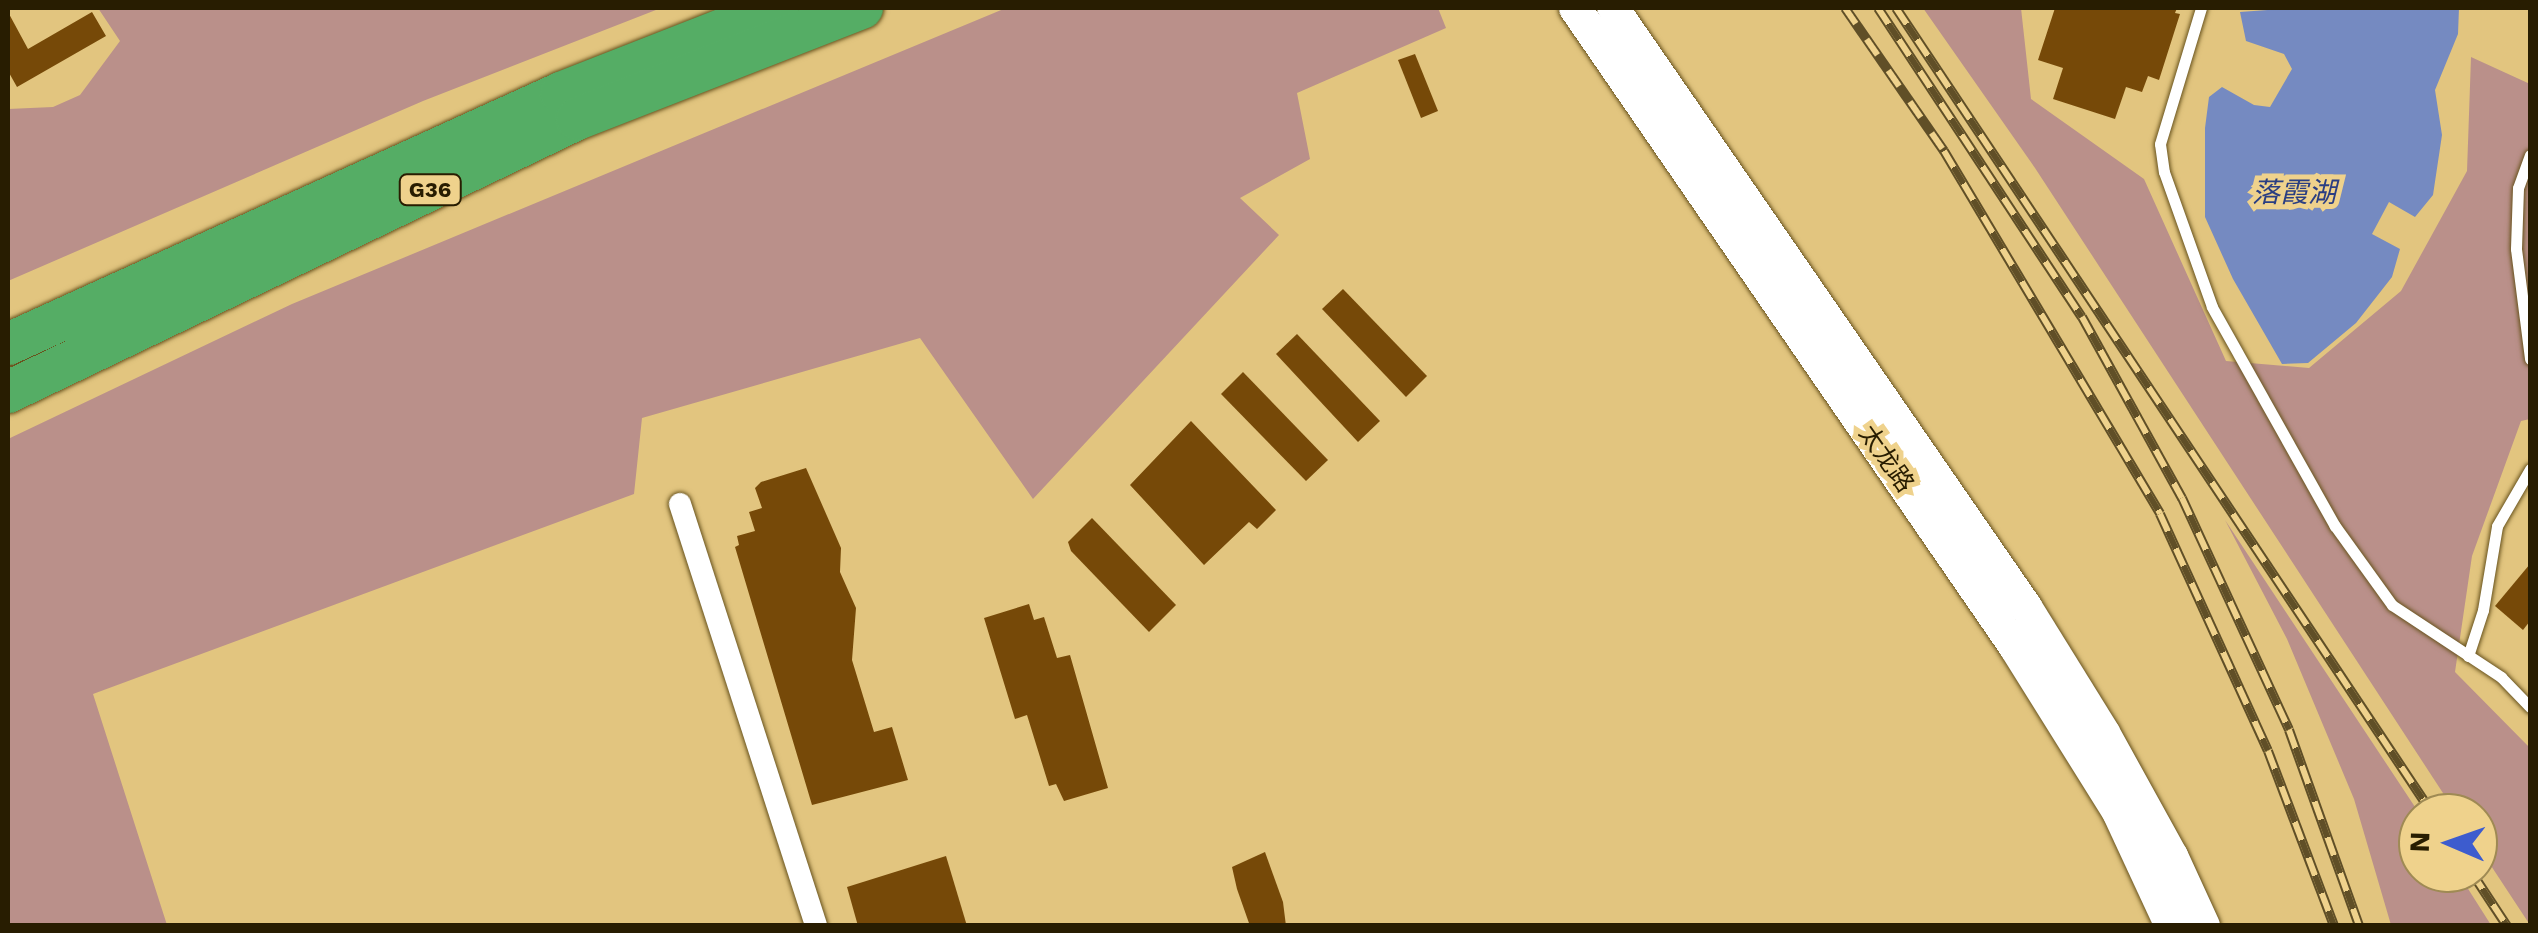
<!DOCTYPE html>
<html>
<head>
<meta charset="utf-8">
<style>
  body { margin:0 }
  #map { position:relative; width:2538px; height:933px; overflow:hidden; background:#e2c57f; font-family:"Work Sans","Noto Sans SC",sans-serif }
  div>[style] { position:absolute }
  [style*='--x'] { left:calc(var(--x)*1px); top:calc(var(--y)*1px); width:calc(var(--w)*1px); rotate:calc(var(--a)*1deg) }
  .green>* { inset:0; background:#ba908a }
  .water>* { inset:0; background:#758ac1 }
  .building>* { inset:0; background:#764908 }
  .roads { filter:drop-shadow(0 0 2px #68531e) drop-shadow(0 0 2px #68531e) }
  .lane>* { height:11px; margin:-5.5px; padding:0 5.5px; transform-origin:5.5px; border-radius:5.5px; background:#fff }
  .street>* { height:22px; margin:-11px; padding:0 11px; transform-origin:11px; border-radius:11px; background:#fff }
  .secondary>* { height:32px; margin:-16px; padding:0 16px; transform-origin:16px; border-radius:16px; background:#fff }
  .highway>* { height:42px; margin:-21px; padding:0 21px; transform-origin:21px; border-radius:21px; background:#55ad65 }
  .rail>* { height:10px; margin-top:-5px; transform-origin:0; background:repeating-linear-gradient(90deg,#efd28c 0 19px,#604f27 0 38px); box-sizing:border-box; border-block:2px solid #604f27 }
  span { translate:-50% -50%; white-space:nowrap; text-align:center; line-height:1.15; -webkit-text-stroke:10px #efd28c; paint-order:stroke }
  .shield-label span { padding:2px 8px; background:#efd28c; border:2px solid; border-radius:8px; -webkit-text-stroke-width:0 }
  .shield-label { font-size:22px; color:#281d01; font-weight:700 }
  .street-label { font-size:25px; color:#281d01 }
  .water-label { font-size:28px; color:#2a3e82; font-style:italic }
  .frame { position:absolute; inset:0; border:10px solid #281d01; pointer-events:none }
  .north { position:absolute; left:2398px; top:793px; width:100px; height:100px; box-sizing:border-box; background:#efd28c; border:2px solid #9f8a54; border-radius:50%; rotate:272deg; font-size:28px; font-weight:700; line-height:40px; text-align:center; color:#281d01 }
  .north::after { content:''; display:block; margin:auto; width:35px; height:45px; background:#3d5cce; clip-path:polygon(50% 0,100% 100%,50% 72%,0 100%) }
</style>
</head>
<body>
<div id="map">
  <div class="green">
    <i style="clip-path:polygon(98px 8px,661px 8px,423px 101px,8px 281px,8px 109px,53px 107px,80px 95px,120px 41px)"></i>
    <i style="clip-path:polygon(1006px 8px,1438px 8px,1446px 28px,1297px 93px,1310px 159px,1240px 198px,1279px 235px,1033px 499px,920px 338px,642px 418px,634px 494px,93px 694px,167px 925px,8px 925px,8px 439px,292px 304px)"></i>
    <i style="clip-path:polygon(1923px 8px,2021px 8px,2031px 99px,2144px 179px,2226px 361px,2309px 368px,2401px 291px,2467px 171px,2471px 57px,2530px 84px,2530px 419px,2521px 421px,2472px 556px,2455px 672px,2530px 748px,2530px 925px,2478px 846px,2478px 813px,2456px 813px,2035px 168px)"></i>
    <i style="clip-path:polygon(2225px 520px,2419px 813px,2418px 873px,2458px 873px,2491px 925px,2391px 925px,2354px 799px,2287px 639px)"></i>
  </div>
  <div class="water">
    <i style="clip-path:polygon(2294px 8px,2459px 8px,2458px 34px,2435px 90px,2442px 135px,2433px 195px,2415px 217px,2389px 202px,2372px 234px,2400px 249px,2392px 277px,2356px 323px,2308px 363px,2282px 364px,2233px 279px,2205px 217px,2205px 128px,2209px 97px,2222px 87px,2254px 105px,2270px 107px,2292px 69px,2284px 54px,2246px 41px,2240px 12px)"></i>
  </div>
  <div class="building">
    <i style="clip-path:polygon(2055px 8px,2177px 8px,2175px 13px,2180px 14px,2159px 80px,2148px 76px,2142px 92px,2126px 87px,2115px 119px,2053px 99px,2063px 68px,2038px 60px)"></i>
    <i style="clip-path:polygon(8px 12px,28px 49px,92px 12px,106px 36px,17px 87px,8px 71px)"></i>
    <i style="clip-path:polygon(1415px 54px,1438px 111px,1421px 118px,1398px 60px)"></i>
    <i style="clip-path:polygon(1343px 289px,1427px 376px,1406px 397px,1322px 309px)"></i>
    <i style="clip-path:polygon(1297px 334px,1380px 421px,1358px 442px,1276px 354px)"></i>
    <i style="clip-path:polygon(1243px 372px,1328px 460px,1306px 481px,1221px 394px)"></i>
    <i style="clip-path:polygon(1191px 421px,1276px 510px,1257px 529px,1249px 522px,1204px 565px,1130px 485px)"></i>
    <i style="clip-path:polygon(806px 468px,841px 548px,840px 572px,856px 608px,852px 660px,874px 732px,892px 727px,908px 780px,812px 805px,735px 547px,739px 545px,737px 536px,755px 531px,749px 512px,762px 508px,755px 488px,761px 482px)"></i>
    <i style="clip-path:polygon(1092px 518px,1176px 605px,1149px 632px,1071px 551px,1068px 542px)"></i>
    <i style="clip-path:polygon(2530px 564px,2530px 621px,2523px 630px,2495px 606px)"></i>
    <i style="clip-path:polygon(1029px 604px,1034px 620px,1044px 617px,1057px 658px,1070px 655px,1108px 788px,1064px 801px,1056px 784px,1049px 786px,1027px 715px,1015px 719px,984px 618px)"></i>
    <i style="clip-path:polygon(1265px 852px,1283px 902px,1286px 926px,1250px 926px,1237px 889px,1232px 867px)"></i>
    <i style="clip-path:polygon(946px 856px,967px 926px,858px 926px,847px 887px)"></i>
  </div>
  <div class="roads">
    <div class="lane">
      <i style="--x:2201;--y:8;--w:142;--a:106.8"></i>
      <i style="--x:2160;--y:144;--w:28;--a:82"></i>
      <i style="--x:2164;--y:172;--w:143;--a:70.4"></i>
      <i style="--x:2212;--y:307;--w:251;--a:60.7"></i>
      <i style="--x:2335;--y:526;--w:97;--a:54.2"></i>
      <i style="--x:2392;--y:605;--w:131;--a:33.4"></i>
      <i style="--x:2501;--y:677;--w:42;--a:46"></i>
      <i style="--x:2530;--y:155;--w:35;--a:110"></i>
      <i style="--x:2518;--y:188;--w:61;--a:91.9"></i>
      <i style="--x:2516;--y:249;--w:111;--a:82.7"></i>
      <i style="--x:2468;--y:656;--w:48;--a:-71.9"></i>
      <i style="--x:2483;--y:610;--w:85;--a:-80.5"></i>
      <i style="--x:2497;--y:526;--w:66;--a:-59.9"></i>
    </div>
    <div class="street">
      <i style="--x:680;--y:504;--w:443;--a:72.1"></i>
    </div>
    <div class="secondary">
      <i style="--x:1575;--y:8;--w:776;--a:55.45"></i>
      <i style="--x:2015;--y:647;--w:195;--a:58"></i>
      <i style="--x:2118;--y:812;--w:126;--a:65.1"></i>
      <i style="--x:1613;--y:8;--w:728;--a:55.41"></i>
      <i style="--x:2026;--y:607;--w:148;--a:58.2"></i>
      <i style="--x:2104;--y:733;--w:141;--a:61.1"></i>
      <i style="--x:2172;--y:856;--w:77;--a:65.4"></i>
    </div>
    <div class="highway">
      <i style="--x:8;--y:344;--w:607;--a:-24.41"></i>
      <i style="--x:561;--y:93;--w:233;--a:-21.4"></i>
      <i style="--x:8;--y:392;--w:631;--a:-25.63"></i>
      <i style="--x:577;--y:119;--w:306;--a:-21.3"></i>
    </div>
  </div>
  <div class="rail">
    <i style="--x:1845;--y:8;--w:174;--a:55.3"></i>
    <i style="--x:1944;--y:151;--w:422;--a:59.2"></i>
    <i style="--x:2160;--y:514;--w:260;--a:65.5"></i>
    <i style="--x:2268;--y:751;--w:187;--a:69.3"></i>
    <i style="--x:1878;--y:8;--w:370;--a:56.6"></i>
    <i style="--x:2082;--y:317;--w:207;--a:61.1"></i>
    <i style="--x:2182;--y:498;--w:255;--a:65.2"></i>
    <i style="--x:2289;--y:730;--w:208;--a:70.3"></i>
    <i style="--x:1896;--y:8;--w:967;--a:56.34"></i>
    <i style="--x:2472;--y:873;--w:64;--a:56.6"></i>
  </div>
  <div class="shield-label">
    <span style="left:430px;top:190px">G36</span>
  </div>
  <div class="street-label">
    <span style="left:1886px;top:459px;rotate:55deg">太龙路</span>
  </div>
  <div class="water-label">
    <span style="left:2294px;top:193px">落霞湖</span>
  </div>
  <div class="frame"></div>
  <div class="north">N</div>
</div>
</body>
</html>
